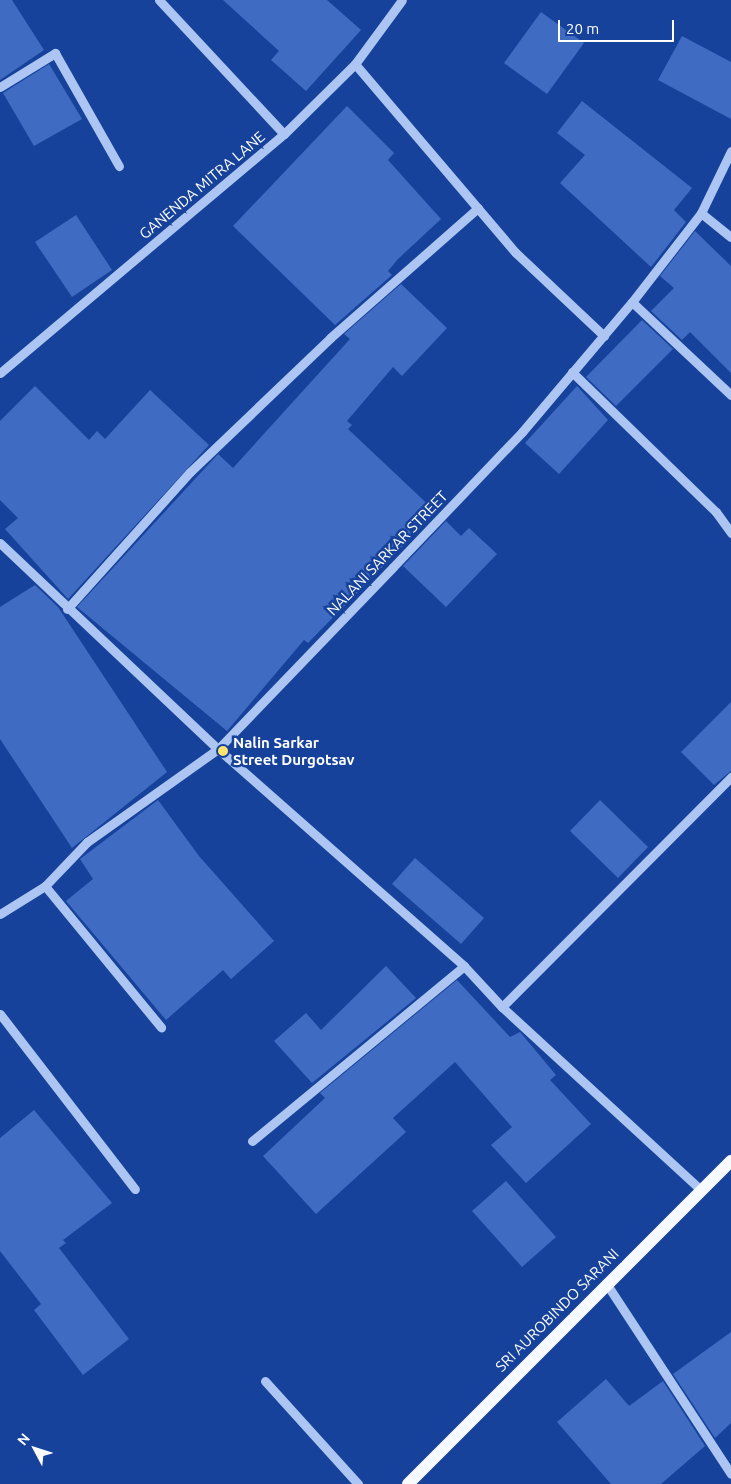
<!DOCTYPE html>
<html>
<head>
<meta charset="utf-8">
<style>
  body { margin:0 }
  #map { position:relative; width:731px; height:1484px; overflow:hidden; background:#16429b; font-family:Ubuntu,sans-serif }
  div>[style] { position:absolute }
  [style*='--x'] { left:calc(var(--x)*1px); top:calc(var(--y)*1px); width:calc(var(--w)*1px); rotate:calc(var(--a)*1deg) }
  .building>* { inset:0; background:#3f6cc2 }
  .minor>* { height:9px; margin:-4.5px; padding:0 4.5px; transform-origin:4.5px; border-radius:4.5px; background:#acc5f2 }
  .major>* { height:12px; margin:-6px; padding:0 6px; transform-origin:6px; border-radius:6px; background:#f7faff }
  .dots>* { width:14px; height:14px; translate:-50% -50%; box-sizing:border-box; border:2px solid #16429b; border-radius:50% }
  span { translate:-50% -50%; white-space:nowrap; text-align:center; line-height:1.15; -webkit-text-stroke:5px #16429b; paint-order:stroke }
  .street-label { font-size:15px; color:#fff }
  .poi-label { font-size:15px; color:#fff; font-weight:700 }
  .left { translate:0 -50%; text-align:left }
  .north { position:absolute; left:10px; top:1424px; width:50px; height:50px; -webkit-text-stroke:4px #16429b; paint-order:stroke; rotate:310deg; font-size:14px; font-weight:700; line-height:20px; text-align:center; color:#fff }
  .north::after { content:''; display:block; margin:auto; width:18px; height:22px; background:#fff; clip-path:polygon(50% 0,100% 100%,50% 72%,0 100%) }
  .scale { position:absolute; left:558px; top:20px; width:116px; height:22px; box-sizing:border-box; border:2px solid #fff; border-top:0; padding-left:6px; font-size:15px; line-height:18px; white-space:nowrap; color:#fff; -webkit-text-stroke:4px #16429b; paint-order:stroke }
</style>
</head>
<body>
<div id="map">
  <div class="building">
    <i style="clip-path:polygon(0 0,12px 0,44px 50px,0 80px)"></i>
    <i style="clip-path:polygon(223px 0,327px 0,361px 30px,306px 91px,271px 60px,279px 51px)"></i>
    <i style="clip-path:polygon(541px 12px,584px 43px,547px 94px,504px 63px)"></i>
    <i style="clip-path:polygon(682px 36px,731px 62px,731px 119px,658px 80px)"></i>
    <i style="clip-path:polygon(49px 64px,82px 119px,34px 146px,3px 93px)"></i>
    <i style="clip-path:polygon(582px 101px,692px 188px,674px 210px,686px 222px,651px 267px,560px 183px,585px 155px,557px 133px)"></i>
    <i style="clip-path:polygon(347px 106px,394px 153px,388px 160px,441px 219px,398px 259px,388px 271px,392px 275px,335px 325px,233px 226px)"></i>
    <i style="clip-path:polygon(76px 215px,112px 270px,72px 297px,35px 242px)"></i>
    <i style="clip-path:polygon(695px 231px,731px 266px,731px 373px,690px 332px,682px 340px,651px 311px,674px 288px,660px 276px)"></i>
    <i style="clip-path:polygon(401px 284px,447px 328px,402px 376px,393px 367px,347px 421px,352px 425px,348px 429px,436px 512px,308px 643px,304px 640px,227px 731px,77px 607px,218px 454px,233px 468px,350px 339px,344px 334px)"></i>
    <i style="clip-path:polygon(642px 320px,673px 349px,616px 406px,586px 377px)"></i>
    <i style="clip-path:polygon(35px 386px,89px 440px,97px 431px,105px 439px,150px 390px,209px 445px,68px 599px,5px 529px,18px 518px,0 500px,0 421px)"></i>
    <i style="clip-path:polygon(577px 386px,608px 420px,559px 474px,525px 443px)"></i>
    <i style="clip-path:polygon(446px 521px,461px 536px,469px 528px,497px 554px,446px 607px,403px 566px)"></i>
    <i style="clip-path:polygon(35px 585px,58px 607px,167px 772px,72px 848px,0 739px,0 607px)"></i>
    <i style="clip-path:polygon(731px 702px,731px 771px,714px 785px,681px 752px)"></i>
    <i style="clip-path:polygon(158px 800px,199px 856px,274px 941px,231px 979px,223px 970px,166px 1020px,66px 901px,93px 879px,80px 859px)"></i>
    <i style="clip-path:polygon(600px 800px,648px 847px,618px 878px,570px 831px)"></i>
    <i style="clip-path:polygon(415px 858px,484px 918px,461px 944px,392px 884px)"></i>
    <i style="clip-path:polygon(386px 966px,416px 998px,312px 1083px,274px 1041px,306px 1013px,321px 1030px)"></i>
    <i style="clip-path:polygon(457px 980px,510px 1037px,520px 1032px,556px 1075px,550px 1080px,591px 1124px,526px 1183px,491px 1145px,512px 1127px,455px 1062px,393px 1118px,406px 1132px,316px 1214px,263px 1156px,325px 1098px,320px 1093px)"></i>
    <i style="clip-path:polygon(34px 1110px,112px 1203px,63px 1240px,66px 1243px,59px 1248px,129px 1339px,83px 1375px,34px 1310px,41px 1304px,0 1251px,0 1138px)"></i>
    <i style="clip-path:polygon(506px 1181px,556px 1237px,522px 1267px,472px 1211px)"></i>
    <i style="clip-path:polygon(731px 1332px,731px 1423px,715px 1438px,673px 1374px)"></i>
    <i style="clip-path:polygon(606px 1379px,629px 1406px,663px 1381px,705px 1446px,661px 1484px,611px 1484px,557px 1422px)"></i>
  </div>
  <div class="minor">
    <i style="--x:159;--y:0;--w:183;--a:47"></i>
    <i style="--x:355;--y:64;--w:248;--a:49.6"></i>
    <i style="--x:516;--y:253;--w:121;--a:43.3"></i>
    <i style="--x:0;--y:87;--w:65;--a:-31.7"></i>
    <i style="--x:55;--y:53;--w:130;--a:60.5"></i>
    <i style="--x:701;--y:213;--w:38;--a:39"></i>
    <i style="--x:632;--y:302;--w:136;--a:43.2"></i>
    <i style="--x:572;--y:372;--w:201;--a:44.2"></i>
    <i style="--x:716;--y:512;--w:26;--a:54"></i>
    <i style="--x:0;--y:373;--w:371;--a:-40.1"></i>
    <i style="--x:284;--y:134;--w:100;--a:-44.6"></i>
    <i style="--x:355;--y:64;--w:79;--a:-53.7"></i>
    <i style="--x:0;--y:543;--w:300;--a:43.4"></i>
    <i style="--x:218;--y:749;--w:328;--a:41.4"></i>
    <i style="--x:464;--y:966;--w:56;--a:47.2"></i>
    <i style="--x:502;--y:1007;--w:270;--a:42.6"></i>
    <i style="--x:67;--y:609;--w:184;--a:-48.1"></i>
    <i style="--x:190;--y:472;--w:194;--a:-43.7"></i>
    <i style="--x:330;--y:338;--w:197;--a:-41.3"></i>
    <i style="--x:45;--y:886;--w:183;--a:50.6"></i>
    <i style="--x:0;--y:914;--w:53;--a:-31.9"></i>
    <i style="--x:45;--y:886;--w:61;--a:-46.3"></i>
    <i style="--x:87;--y:842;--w:161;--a:-35.4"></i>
    <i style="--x:218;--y:749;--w:252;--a:-46.1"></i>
    <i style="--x:393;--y:567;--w:187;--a:-46.3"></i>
    <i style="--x:522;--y:432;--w:170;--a:-49.8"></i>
    <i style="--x:632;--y:302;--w:113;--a:-52.2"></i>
    <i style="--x:701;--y:213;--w:69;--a:-64.2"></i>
    <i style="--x:502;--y:1007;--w:325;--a:-45.1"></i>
    <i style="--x:0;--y:1014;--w:221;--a:52.4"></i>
    <i style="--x:252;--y:1141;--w:275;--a:-39.5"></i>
    <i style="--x:606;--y:1283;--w:228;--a:56.8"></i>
    <i style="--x:265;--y:1381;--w:139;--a:47.9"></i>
  </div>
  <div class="major">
    <i style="--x:408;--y:1484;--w:457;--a:-45"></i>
  </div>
  <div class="dots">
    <i style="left:223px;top:751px;background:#ffe46d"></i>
  </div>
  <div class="street-label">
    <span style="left:202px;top:185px;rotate:-40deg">GANENDA MITRA LANE</span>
    <span style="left:387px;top:553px;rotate:-46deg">NALANI SARKAR STREET</span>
    <span style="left:557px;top:1310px;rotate:-45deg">SRI AUROBINDO SARANI</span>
  </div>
  <div class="poi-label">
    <span class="left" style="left:233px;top:751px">Nalin Sarkar<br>Street Durgotsav</span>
  </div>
  <div class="north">N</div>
  <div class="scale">20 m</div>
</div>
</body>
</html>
